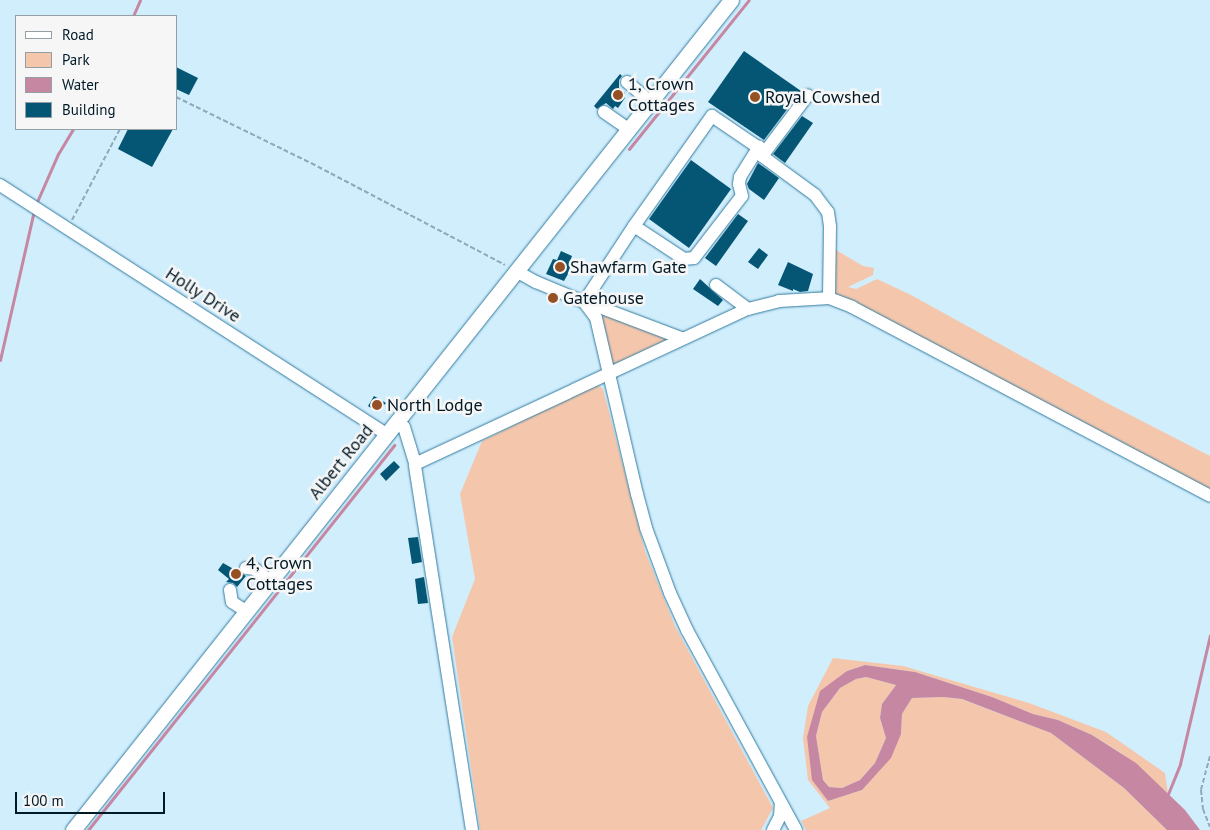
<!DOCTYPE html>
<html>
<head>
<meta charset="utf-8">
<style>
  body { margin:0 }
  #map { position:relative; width:1210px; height:830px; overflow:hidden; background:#d1eefd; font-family:"PT Sans",sans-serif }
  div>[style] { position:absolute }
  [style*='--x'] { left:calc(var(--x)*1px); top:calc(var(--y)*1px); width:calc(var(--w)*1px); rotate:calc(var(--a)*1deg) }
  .green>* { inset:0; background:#f4c7ad }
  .water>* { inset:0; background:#c687a3 }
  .stream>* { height:3px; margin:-1.5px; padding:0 1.5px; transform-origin:1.5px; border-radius:1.5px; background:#c687a3 }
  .building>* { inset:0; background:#055674 }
  .path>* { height:2px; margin-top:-1px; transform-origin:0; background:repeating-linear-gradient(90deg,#8eaab8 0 5px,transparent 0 7.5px) }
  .roads { filter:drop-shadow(0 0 1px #307b9e) drop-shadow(0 0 1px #307b9e) }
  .minor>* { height:12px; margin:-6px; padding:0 6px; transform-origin:6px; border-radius:6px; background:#fff }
  .major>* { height:15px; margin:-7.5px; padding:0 7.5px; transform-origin:7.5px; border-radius:7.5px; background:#fff }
  .dots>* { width:14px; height:14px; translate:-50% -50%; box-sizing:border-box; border:2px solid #f6f6f6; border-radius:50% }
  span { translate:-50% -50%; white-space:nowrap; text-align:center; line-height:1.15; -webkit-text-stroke:5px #f6f6f6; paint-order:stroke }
  .poi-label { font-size:18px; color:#001927 }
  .left { translate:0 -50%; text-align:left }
  .street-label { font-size:18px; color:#001927 }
  .legend { position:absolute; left:15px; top:15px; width:162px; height:115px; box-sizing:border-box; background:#f6f6f6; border:1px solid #949ea3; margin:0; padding:6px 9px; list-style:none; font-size:15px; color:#001927 }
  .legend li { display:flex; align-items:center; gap:10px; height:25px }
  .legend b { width:25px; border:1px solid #949ea3 }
  .scale { position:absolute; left:15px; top:792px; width:150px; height:22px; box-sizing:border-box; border:2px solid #001927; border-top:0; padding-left:6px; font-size:15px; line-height:18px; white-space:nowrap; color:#001927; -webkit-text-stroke:4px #f6f6f6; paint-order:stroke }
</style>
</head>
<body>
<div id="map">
  <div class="green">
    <i style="clip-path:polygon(831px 247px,863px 266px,874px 268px,873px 275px,848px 287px,856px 289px,877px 279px,911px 295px,1105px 402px,1210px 456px,1210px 492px,831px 294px)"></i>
    <i style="clip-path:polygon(601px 311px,667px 339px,668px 344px,612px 368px)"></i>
    <i style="clip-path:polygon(597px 384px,603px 389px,645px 551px,675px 626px,773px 808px,761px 830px,480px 830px,452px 637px,475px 579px,460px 494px,482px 441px)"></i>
    <i style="clip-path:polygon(833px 658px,903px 666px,1029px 703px,1106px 732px,1165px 773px,1168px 794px,1121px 753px,1092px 735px,1058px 720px,1033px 714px,992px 697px,915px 672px,865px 665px,847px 671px,807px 737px,828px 801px,862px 790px,901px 734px,902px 714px,912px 698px,943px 697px,961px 699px,1051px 733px,1124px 788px,1167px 830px,806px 830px,801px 821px,830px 808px,808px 780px,803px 738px,808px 706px)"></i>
    <i style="clip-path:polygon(866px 677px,896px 685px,882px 704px,880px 718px,886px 738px,875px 763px,860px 780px,842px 788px,829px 787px,823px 780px,816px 736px,822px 712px,840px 688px,856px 679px)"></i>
  </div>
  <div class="water">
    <i style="clip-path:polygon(evenodd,865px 665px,915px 672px,992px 697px,1033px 714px,1058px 720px,1092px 735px,1136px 763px,1185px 810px,1200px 830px,1167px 830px,1124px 788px,1051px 733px,962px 699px,943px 697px,912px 698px,902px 714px,901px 734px,891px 758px,862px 790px,828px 801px,812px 780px,807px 737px,820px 691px,847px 671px,865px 665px,866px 677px,896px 685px,882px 704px,880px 718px,886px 738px,875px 763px,860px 780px,842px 788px,829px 787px,823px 780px,816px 736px,822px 712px,840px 688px,856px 679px,866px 677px)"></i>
  </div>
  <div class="stream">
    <i style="--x:133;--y:16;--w:17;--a:-66"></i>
    <i style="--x:629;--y:149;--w:191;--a:-51.2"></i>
    <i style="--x:36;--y:204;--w:55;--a:-66.3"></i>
    <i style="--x:58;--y:154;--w:29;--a:-59"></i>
    <i style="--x:0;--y:360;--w:154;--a:-77.2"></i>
    <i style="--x:1168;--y:794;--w:32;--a:-68"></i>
    <i style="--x:1180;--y:764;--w:132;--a:-76.9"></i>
    <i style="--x:88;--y:830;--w:492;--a:-51.5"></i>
  </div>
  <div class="building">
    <i style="clip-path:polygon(744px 51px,801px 91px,764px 140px,708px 102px)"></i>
    <i style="clip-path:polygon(176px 67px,198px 78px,189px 95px,176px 89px)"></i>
    <i style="clip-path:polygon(620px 74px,622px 76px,619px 80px,619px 88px,625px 93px,623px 96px,625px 98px,618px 108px,615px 106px,613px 109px,606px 103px,597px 109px,594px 106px)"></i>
    <i style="clip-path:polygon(802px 116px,813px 123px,785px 163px,773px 154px)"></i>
    <i style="clip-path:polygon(128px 129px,173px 129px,152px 167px,118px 149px)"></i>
    <i style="clip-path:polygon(691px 160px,731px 189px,689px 248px,649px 219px)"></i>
    <i style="clip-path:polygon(758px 163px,779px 178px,764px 200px,749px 189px,747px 184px)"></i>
    <i style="clip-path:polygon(738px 214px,748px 221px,716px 266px,705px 258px)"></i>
    <i style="clip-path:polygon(759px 248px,768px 255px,758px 269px,748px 262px)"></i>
    <i style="clip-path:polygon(561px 251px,572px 256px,569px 264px,573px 265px,564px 281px,546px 274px,553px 259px,557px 260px)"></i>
    <i style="clip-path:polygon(788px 262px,813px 274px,808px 291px,800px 292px,793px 289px,793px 291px,778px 285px)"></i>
    <i style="clip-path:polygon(700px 279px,723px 300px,718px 306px,693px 289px)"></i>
    <i style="clip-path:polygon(374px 396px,386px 403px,377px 412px,368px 406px)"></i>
    <i style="clip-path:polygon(394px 461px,400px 467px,386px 481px,380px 474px)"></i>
    <i style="clip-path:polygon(418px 537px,422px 562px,412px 564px,408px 538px)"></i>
    <i style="clip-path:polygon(223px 563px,246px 576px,237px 587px,233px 583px,226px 582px,229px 579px,218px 570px)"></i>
    <i style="clip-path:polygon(424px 577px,428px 603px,418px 604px,415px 579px)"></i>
  </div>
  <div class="path">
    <i style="--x:176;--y:97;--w:150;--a:26.1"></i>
    <i style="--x:311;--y:163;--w:219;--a:27.7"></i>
    <i style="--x:72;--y:220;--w:103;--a:-62.2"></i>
    <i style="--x:1210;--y:756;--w:35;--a:105"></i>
    <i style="--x:1201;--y:790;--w:19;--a:84"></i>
    <i style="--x:1203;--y:809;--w:19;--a:69"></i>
  </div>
  <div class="roads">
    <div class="minor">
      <i style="--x:627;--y:82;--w:30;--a:40"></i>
      <i style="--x:604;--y:112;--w:29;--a:35"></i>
      <i style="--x:765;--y:152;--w:71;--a:-53"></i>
      <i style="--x:0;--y:185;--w:460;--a:32.8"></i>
      <i style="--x:634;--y:226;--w:60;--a:33.4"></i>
      <i style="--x:684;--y:259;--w:10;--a:-6"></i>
      <i style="--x:694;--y:258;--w:78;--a:-52.3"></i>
      <i style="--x:742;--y:196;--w:12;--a:-104"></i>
      <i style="--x:739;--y:184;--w:7;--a:-82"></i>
      <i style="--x:740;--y:177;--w:36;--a:-58"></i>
      <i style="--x:516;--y:271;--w:23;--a:29"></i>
      <i style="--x:536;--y:282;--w:52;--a:22.6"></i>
      <i style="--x:584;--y:302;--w:91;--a:-56.7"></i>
      <i style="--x:634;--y:226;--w:135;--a:-54.7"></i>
      <i style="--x:712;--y:116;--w:64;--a:34.2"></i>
      <i style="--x:765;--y:152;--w:5;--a:127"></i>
      <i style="--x:762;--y:156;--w:66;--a:36.3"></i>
      <i style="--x:815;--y:195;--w:21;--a:53"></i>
      <i style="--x:828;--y:212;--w:15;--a:82"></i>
      <i style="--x:830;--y:227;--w:71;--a:90.8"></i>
      <i style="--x:829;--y:298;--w:25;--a:21"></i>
      <i style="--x:852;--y:307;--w:405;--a:27.8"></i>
      <i style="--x:716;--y:285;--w:40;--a:37"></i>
      <i style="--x:584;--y:302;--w:20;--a:53"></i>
      <i style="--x:596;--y:318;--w:181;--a:76.9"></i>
      <i style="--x:637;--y:494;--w:35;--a:75"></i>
      <i style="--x:646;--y:528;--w:69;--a:69.7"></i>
      <i style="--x:670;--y:593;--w:41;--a:65.3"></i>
      <i style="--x:687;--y:630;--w:228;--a:61.4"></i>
      <i style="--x:586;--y:302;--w:102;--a:20.8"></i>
      <i style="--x:397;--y:421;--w:9;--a:41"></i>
      <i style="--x:404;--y:427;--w:39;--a:73"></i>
      <i style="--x:246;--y:568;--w:9;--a:6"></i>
      <i style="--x:255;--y:569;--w:19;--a:39"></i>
      <i style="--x:230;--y:590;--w:12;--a:81"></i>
      <i style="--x:232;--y:602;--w:17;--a:33"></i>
      <i style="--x:472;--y:830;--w:370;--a:-98.9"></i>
      <i style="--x:415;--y:464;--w:367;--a:-25"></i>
      <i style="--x:748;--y:309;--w:32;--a:-14"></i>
      <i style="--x:779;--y:301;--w:50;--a:-3.4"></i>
      <i style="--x:773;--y:830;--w:16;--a:-63"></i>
      <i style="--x:780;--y:816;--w:13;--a:-86"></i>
    </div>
    <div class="major">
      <i style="--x:73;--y:830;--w:1059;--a:-51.59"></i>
    </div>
  </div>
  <div class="dots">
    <i style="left:618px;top:95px;background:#955124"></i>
    <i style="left:755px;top:97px;background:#955124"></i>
    <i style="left:560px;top:267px;background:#955124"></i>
    <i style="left:553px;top:298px;background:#955124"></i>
    <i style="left:377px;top:405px;background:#955124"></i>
    <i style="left:236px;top:574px;background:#955124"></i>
  </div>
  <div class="poi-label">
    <span class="left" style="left:628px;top:95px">1, Crown<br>Cottages</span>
    <span class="left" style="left:765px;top:97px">Royal Cowshed</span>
    <span class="left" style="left:570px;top:267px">Shawfarm Gate</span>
    <span class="left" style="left:563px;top:298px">Gatehouse</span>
    <span class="left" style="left:387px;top:405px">North Lodge</span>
    <span class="left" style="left:246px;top:574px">4, Crown<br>Cottages</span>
  </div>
  <div class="street-label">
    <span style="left:203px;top:295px;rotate:33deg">Holly Drive</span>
    <span style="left:341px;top:462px;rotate:-51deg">Albert Road</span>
  </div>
  <ul class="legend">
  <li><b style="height:6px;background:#fff"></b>Road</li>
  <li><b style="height:14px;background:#f4c7ad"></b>Park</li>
  <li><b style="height:14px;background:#c687a3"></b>Water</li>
  <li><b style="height:14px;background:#055674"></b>Building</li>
  </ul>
  <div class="scale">100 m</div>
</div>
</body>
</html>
